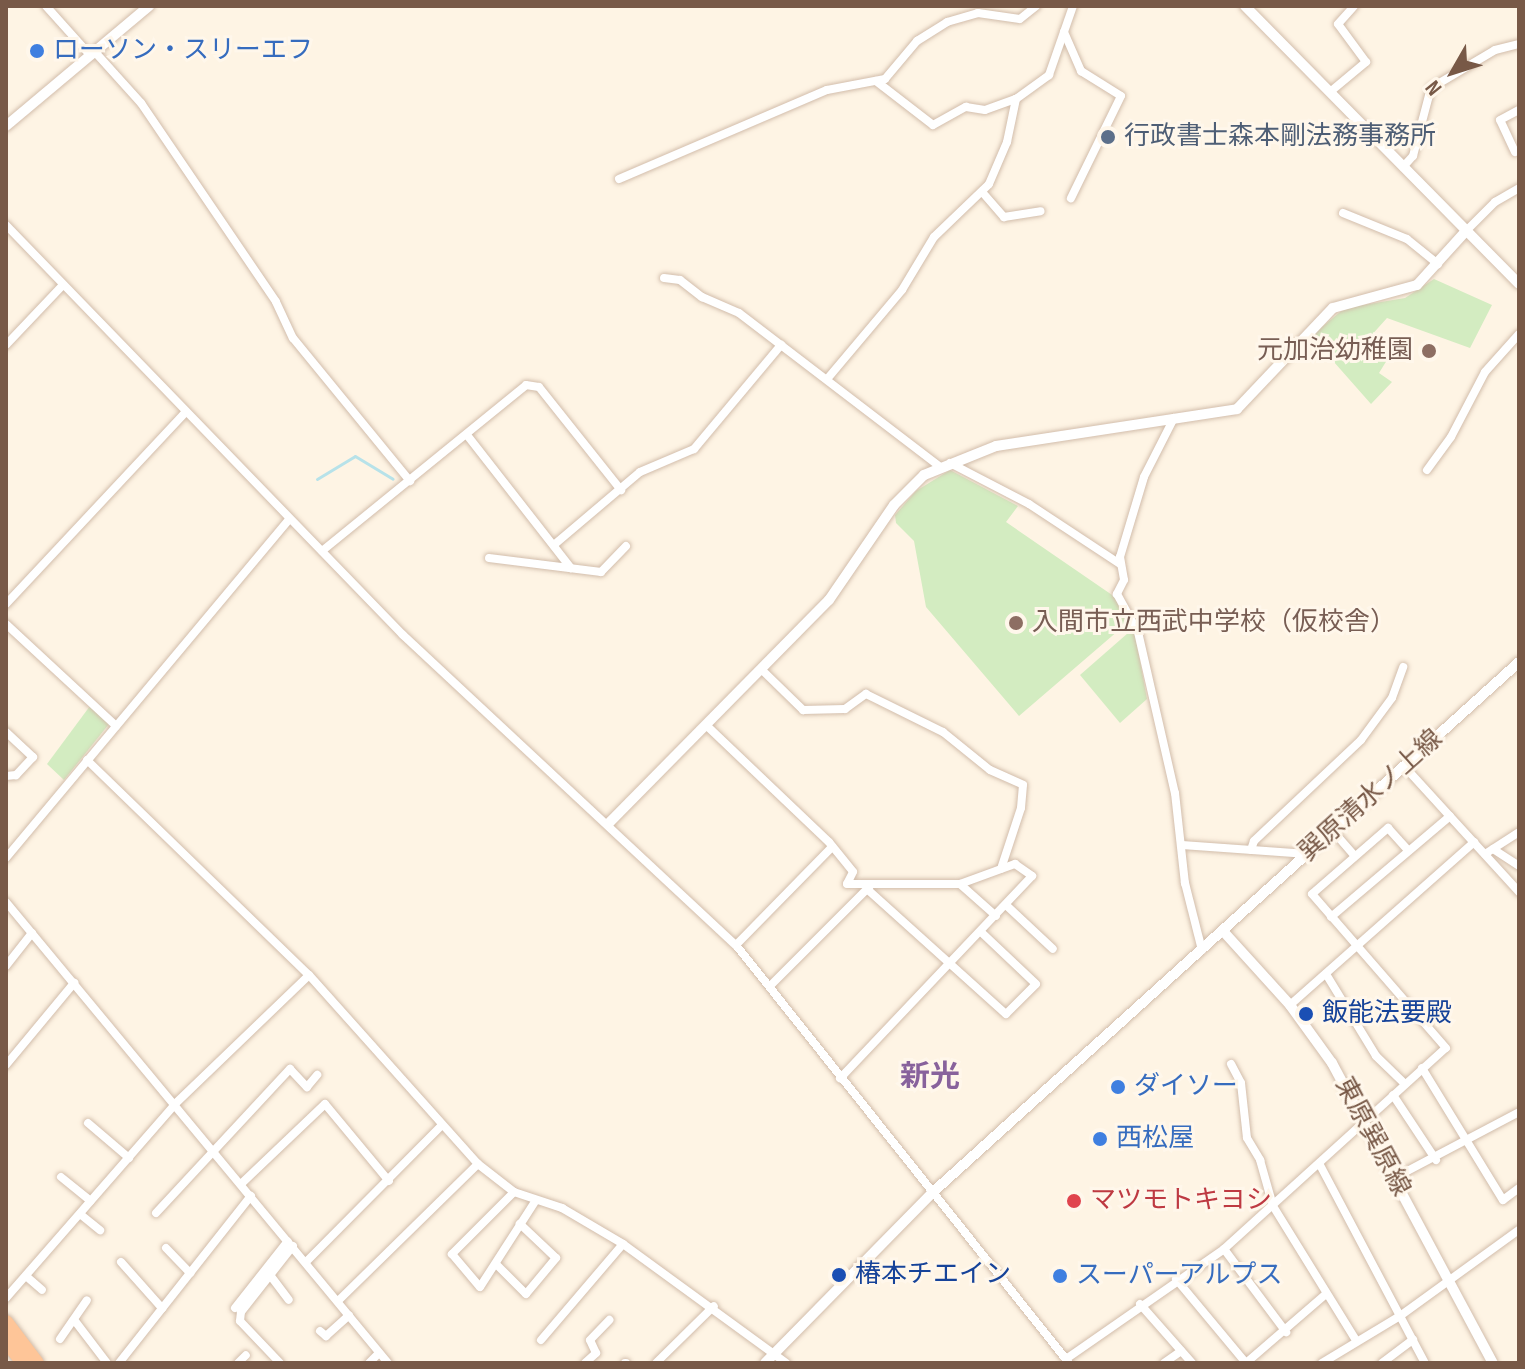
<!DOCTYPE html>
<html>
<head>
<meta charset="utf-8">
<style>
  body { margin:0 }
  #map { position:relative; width:1525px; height:1369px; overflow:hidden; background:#fef4e4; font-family:"Sofia Sans Condensed","Noto Sans JP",sans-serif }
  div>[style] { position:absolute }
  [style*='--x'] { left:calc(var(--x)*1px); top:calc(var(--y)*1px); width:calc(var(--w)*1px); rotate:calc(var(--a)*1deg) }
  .green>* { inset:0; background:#d3ecc1 }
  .stream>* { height:3px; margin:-1.5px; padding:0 1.5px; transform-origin:1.5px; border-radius:1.5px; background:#b7e2e9 }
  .roads { filter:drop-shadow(0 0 2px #d2bdab) drop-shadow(0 0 2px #d2bdab) }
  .minor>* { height:8px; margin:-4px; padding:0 4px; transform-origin:4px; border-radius:4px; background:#fff }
  .tertiary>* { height:10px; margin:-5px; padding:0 5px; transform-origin:5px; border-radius:5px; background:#fff }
  .trunk>* { height:14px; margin:-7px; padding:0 7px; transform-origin:7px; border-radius:7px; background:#fec598 }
  .dots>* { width:22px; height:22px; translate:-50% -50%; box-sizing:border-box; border:4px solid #fff7eb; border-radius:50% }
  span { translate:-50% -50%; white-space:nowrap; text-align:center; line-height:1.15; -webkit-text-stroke:6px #fff7eb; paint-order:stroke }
  .shop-label { font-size:26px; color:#366cbe }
  .left { translate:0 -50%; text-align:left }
  .service-label { font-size:26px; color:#4e5e75 }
  .education-label { font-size:26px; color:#785e54 }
  .right { translate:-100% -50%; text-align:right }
  .street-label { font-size:26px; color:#785947 }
  .transit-label { font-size:26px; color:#164399 }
  .health-label { font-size:26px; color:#be3a42 }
  .quarter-label { font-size:30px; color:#88629c; font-weight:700 }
  .frame { position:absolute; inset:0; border:8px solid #785947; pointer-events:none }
  .north { position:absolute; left:1413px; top:32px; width:80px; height:80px; -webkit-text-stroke:6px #fff7eb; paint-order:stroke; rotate:231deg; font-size:22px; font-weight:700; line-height:32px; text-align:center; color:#785947 }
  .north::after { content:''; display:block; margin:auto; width:28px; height:36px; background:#785947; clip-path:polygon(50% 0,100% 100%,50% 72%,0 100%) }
</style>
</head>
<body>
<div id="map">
  <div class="green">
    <i style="clip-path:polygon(1434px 279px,1492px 305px,1470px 348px,1387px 318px,1369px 338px,1392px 352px,1379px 373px,1392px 382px,1371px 404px,1311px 336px,1345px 308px,1405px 298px)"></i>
    <i style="clip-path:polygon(950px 470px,1018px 506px,1006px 522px,1115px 597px,1126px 612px,1126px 624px,1019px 716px,926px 607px,914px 541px,896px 523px,895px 515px,916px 491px)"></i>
    <i style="clip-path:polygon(1128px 633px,1135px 634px,1147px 699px,1120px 723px,1080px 675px)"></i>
    <i style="clip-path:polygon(90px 706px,109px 724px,64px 780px,47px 764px)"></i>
  </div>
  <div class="stream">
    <i style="--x:317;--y:479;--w:44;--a:-31.2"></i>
    <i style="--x:355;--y:456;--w:44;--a:31.2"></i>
  </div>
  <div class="roads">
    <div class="minor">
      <i style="--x:46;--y:6;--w:66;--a:48.1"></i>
      <i style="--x:1064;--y:32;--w:43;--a:66.4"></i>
      <i style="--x:1081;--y:71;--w:47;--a:32"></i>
      <i style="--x:1121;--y:96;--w:114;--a:116.1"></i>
      <i style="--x:95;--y:52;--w:69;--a:48"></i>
      <i style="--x:141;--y:103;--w:240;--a:55.8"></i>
      <i style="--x:276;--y:302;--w:40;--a:65"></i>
      <i style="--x:293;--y:338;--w:185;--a:50.7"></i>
      <i style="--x:876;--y:81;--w:72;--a:37.7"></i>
      <i style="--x:933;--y:125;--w:38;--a:-29"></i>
      <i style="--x:966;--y:107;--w:19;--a:9"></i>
      <i style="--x:985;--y:110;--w:33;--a:-20"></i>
      <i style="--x:1330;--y:92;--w:47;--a:-39.8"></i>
      <i style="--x:1366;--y:62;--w:47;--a:-126.4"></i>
      <i style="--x:1338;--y:24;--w:24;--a:-48"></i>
      <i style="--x:1515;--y:152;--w:35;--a:-115"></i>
      <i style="--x:1500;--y:120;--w:21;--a:-28"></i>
      <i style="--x:1403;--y:167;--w:15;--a:-48"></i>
      <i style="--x:1413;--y:156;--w:70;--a:-75.2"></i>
      <i style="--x:1431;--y:88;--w:74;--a:-30.7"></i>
      <i style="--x:1495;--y:50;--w:25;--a:-14"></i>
      <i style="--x:619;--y:179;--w:226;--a:-23.2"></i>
      <i style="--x:827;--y:90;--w:59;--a:-10.7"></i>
      <i style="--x:885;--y:79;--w:50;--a:-49.9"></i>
      <i style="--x:917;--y:41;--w:36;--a:-32"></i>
      <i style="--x:947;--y:22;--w:32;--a:-16"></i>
      <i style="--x:978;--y:13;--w:42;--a:8.1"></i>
      <i style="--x:1020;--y:19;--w:21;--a:-39"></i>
      <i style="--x:983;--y:193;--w:32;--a:49"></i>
      <i style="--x:1004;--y:217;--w:37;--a:-9"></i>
      <i style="--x:1343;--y:213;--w:69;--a:22.1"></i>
      <i style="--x:1407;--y:239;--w:40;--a:39"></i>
      <i style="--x:6;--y:225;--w:571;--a:45.92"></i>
      <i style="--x:403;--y:635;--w:455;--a:43"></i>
      <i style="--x:736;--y:945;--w:534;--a:51.46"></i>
      <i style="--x:1466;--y:231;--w:41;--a:-45"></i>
      <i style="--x:1495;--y:202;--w:28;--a:-30"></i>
      <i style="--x:664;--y:278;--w:16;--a:7"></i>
      <i style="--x:680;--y:280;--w:28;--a:38"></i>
      <i style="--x:702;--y:297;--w:40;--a:23.4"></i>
      <i style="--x:739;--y:313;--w:252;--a:37.4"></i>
      <i style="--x:6;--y:345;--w:83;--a:-46.5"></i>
      <i style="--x:828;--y:378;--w:115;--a:-49.9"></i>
      <i style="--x:902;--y:290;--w:62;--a:-58.9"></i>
      <i style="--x:934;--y:237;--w:76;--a:-43.9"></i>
      <i style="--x:989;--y:184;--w:46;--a:-66.8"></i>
      <i style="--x:1007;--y:142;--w:44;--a:-78.2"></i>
      <i style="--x:1016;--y:99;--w:41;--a:-36"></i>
      <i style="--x:1049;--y:75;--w:73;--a:-70.8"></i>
      <i style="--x:1174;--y:418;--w:66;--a:117"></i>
      <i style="--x:1144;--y:477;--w:84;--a:106.7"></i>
      <i style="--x:1120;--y:557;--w:23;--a:80"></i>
      <i style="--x:1124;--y:580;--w:16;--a:117"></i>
      <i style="--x:1117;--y:594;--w:43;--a:61.1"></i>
      <i style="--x:1138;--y:632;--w:165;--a:77.1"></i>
      <i style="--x:1175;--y:793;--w:91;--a:83.7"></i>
      <i style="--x:1185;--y:883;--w:69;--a:75.8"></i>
      <i style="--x:467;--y:435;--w:169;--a:52"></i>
      <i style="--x:950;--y:463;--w:89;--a:27.4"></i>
      <i style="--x:1029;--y:504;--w:109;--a:33.4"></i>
      <i style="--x:1427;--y:470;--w:41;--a:-54"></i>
      <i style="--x:1451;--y:437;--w:73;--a:-62.4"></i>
      <i style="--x:1485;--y:372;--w:51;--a:-48.2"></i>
      <i style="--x:555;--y:544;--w:111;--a:-40.3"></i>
      <i style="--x:640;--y:472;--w:59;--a:-23.1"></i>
      <i style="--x:694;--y:449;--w:136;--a:-50.1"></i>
      <i style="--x:322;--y:551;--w:263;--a:-39.1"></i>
      <i style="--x:526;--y:385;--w:13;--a:9"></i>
      <i style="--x:539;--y:387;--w:132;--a:51.5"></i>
      <i style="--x:489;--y:558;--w:113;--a:7.1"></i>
      <i style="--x:601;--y:572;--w:36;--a:-46"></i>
      <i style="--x:6;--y:604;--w:262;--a:-46.9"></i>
      <i style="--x:6;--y:624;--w:150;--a:42.8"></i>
      <i style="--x:761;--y:669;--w:59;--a:44.3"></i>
      <i style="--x:803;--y:710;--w:42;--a:-1.4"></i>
      <i style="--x:845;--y:709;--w:26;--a:-36"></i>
      <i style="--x:866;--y:694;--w:86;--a:26.3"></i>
      <i style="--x:943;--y:732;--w:60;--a:39"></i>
      <i style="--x:990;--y:770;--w:36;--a:24"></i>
      <i style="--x:1023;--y:785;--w:23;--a:95"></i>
      <i style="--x:1021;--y:808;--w:64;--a:108.2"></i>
      <i style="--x:706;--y:725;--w:170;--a:43.6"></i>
      <i style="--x:829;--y:842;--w:38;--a:51"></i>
      <i style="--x:853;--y:872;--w:13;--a:117"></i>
      <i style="--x:847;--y:884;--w:113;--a:0"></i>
      <i style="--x:960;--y:884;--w:59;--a:-20"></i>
      <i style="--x:1015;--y:864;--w:21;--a:35"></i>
      <i style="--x:1032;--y:876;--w:279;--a:133.5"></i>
      <i style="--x:6;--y:732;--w:37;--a:43"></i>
      <i style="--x:33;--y:757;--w:25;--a:133"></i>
      <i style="--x:16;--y:775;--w:10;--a:174"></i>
      <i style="--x:87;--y:760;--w:309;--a:44.1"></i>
      <i style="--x:309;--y:975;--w:254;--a:48.2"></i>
      <i style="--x:478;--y:1164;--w:46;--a:37.9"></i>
      <i style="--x:514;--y:1192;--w:51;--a:18.4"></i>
      <i style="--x:562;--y:1208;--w:71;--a:30.5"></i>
      <i style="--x:623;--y:1244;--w:202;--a:36.1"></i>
      <i style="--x:1404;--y:766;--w:171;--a:47.6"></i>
      <i style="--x:1333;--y:831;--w:33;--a:49"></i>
      <i style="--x:1182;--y:845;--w:126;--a:4.1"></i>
      <i style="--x:1493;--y:849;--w:31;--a:33"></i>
      <i style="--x:1251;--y:850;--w:9;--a:-72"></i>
      <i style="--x:1254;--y:841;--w:147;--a:-43.3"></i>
      <i style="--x:1361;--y:740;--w:52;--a:-53.6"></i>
      <i style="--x:1392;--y:698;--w:33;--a:-70"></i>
      <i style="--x:1485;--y:854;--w:40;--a:-32.9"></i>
      <i style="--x:6;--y:858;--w:442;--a:-50.1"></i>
      <i style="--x:960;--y:884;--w:48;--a:41.6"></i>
      <i style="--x:867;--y:889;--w:187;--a:42"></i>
      <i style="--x:1006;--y:1014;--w:42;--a:-45"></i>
      <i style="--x:1036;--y:984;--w:74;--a:-136.6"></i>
      <i style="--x:6;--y:902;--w:599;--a:50.35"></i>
      <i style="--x:1006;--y:905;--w:64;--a:43.1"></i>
      <i style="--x:1331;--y:917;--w:156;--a:-40.3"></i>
      <i style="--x:736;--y:945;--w:136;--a:-45.6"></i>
      <i style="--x:6;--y:966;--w:42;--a:-51.8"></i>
      <i style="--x:1326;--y:974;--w:96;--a:58.6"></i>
      <i style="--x:1376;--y:1056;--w:39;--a:44"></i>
      <i style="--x:770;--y:986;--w:141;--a:-45"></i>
      <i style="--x:1290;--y:1005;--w:246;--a:-41.5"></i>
      <i style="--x:1231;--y:1064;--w:21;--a:62"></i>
      <i style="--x:1241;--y:1083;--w:55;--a:83.8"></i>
      <i style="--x:1247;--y:1138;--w:26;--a:59"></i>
      <i style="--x:1260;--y:1160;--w:48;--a:74.2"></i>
      <i style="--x:1273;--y:1206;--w:156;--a:58.3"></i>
      <i style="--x:6;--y:1065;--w:107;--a:-50.3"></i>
      <i style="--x:1422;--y:1068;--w:155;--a:58.5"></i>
      <i style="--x:1503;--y:1200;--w:20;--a:-37"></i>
      <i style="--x:1393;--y:1095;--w:78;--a:56.5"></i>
      <i style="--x:88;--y:1123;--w:54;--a:40.5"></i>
      <i style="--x:1320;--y:1165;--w:224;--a:62.1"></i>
      <i style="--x:61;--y:1177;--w:38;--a:39"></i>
      <i style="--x:1394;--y:1178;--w:141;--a:-27.8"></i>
      <i style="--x:241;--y:1184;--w:116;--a:-43.6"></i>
      <i style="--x:325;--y:1104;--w:100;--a:50.3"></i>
      <i style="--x:514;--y:1192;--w:88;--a:135"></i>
      <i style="--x:452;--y:1254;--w:43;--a:49.7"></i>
      <i style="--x:480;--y:1287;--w:103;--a:-57.2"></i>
      <i style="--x:156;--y:1213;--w:197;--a:-47.1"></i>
      <i style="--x:290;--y:1069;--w:25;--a:47"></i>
      <i style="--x:307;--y:1087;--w:16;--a:-50"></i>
      <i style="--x:80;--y:1214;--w:26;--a:39"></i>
      <i style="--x:166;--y:1248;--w:35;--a:46"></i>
      <i style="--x:1224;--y:1249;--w:104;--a:53.2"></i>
      <i style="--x:121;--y:1262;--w:62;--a:48.3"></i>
      <i style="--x:306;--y:1262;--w:193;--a:-45.2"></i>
      <i style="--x:497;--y:1265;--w:41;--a:45"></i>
      <i style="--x:526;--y:1294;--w:47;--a:-50.2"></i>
      <i style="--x:556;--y:1258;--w:50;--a:-136.6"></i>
      <i style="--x:270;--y:1275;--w:31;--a:53"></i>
      <i style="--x:26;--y:1276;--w:21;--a:41"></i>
      <i style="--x:1176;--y:1279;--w:109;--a:50.2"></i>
      <i style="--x:1246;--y:1363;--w:106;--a:-40.8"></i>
      <i style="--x:6;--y:1298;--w:257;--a:-48.9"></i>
      <i style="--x:175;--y:1104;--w:186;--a:-43.9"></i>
      <i style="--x:338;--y:1301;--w:196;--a:-44.4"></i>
      <i style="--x:1140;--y:1304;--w:79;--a:48.6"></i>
      <i style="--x:235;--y:1308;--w:85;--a:-51.7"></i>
      <i style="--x:75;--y:1321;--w:53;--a:52.7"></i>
      <i style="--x:320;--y:1331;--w:8;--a:40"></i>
      <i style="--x:326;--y:1336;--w:31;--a:-42"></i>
      <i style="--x:60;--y:1339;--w:47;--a:-55.3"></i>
      <i style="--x:541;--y:1340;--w:126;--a:-49.5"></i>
      <i style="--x:1066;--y:1359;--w:193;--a:-34.8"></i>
      <i style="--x:1224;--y:1249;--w:299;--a:-42.2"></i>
      <i style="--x:1446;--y:1048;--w:204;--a:-131"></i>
      <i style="--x:1312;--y:894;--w:101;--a:-41"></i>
      <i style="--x:1388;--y:828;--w:30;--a:48"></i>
      <i style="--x:119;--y:1363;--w:213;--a:-51.7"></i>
      <i style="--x:238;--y:1363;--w:11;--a:-45"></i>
      <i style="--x:280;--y:1363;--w:58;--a:-133.6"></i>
      <i style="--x:240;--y:1321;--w:9;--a:-84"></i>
      <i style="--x:241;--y:1312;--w:84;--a:-51.8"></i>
      <i style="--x:369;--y:1363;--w:14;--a:-45"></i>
      <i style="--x:585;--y:1363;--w:15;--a:-42"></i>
      <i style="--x:596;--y:1353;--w:14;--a:-115"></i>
      <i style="--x:590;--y:1340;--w:28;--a:-46"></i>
      <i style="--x:625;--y:1363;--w:1;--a:0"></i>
      <i style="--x:656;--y:1363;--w:81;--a:-44.5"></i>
      <i style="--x:1164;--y:1363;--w:21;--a:-35"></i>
      <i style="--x:1322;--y:1363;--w:91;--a:-31.1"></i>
      <i style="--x:1400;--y:1316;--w:147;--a:-35.9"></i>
      <i style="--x:1382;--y:1363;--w:39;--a:-37"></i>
    </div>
    <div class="tertiary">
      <i style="--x:1245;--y:6;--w:390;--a:45.4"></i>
      <i style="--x:6;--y:126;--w:187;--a:-40"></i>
      <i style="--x:609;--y:823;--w:313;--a:-45.4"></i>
      <i style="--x:829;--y:600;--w:115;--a:-55.6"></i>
      <i style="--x:894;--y:505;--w:42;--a:-45"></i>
      <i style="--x:924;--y:475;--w:78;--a:-21.9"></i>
      <i style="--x:996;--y:446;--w:244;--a:-8.7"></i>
      <i style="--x:1237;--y:409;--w:139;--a:-46.5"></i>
      <i style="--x:1333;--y:308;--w:87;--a:-15.3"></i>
      <i style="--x:1417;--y:285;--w:73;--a:-47.8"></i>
      <i style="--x:1223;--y:931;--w:100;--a:47.8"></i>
      <i style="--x:1290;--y:1005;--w:72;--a:54.1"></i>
      <i style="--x:1332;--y:1063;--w:340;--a:61.8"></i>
      <i style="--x:765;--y:1363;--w:238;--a:-45.5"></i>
      <i style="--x:932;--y:1193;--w:792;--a:-42.13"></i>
    </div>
    <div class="trunk">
      <i style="--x:6;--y:1322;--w:51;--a:52.9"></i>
      <i style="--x:6;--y:1341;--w:28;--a:52"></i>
    </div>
  </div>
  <div class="dots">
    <i style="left:37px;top:51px;background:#3f7fe0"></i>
    <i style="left:1108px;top:137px;background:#5c6f8a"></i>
    <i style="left:1429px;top:351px;background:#8d6e63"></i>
    <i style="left:1016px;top:623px;background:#8d6e63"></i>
    <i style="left:1306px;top:1014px;background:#1a4fb4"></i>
    <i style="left:1118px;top:1087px;background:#3f7fe0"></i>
    <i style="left:1100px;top:1139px;background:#3f7fe0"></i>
    <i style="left:1074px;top:1201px;background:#e0444e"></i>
    <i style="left:839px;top:1275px;background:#1a4fb4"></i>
    <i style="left:1060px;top:1276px;background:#3f7fe0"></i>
  </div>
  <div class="shop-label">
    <span class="left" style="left:53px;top:51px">ローソン・スリーエフ</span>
    <span class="left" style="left:1134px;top:1087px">ダイソー</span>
    <span class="left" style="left:1116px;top:1139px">西松屋</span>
    <span class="left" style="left:1076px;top:1276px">スーパーアルプス</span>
  </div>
  <div class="service-label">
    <span class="left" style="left:1124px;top:137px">行政書士森本剛法務事務所</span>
  </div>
  <div class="education-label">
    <span class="right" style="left:1413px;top:351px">元加治幼稚園</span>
    <span class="left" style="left:1032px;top:623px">入間市立西武中学校（仮校舎）</span>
  </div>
  <div class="street-label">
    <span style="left:1371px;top:796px;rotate:-42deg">巽原清水ノ上線</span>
    <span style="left:1372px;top:1137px;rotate:62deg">東原巽原線</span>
  </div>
  <div class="transit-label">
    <span class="left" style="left:1322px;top:1014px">飯能法要殿</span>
    <span class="left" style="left:855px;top:1275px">椿本チエイン</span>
  </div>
  <div class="health-label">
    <span class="left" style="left:1090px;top:1201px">マツモトキヨシ</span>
  </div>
  <div class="quarter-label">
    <span style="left:930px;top:1077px">新光</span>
  </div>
  <div class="frame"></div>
  <div class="north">N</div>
</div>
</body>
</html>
